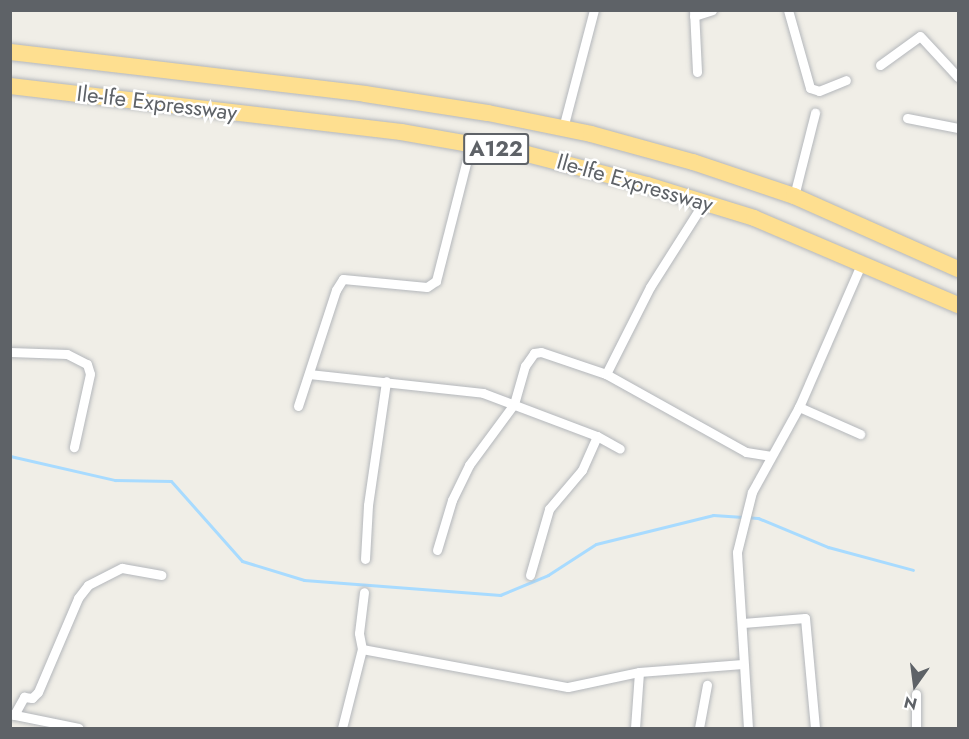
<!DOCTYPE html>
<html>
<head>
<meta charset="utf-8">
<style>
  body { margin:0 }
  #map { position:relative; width:969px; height:739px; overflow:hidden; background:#f0eee7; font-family:Jost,sans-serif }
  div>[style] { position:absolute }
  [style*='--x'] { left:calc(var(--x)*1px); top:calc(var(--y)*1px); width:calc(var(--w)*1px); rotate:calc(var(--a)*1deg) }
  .stream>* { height:3px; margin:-1.5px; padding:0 1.5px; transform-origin:1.5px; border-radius:1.5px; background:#a8dbff }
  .roads { filter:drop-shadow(0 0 2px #b4b7bb) drop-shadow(0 0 2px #b4b7bb) }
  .street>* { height:9px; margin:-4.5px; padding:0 4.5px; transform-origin:4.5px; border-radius:4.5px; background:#fff }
  .highway>* { height:16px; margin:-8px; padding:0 8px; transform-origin:8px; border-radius:8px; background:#fedf90 }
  span { translate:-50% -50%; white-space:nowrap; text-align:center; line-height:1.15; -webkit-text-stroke:5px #fff; paint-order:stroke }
  .shield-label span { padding:2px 4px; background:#fff; border:2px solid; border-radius:4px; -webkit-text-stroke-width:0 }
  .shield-label { font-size:21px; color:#5e6267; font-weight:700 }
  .street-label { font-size:22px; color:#5e6267 }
  .frame { position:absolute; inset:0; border:12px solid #5e6267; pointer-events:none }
  .north { position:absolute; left:885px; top:655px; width:60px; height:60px; -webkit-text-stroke:4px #fff; paint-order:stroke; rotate:194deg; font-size:16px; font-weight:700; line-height:24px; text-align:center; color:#5e6267 }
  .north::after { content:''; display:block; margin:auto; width:21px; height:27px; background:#5e6267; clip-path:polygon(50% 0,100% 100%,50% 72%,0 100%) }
</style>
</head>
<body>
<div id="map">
  <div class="stream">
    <i style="--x:10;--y:456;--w:108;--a:12.9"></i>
    <i style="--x:115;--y:480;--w:56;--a:1"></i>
    <i style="--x:171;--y:481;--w:107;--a:48.4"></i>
    <i style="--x:242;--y:561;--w:65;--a:17"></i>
    <i style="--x:304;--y:580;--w:197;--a:4.4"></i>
    <i style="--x:500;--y:595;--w:52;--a:-22.6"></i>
    <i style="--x:548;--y:575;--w:57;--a:-32.9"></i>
    <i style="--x:596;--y:544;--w:121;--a:-13.9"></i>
    <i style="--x:713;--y:515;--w:45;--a:3.8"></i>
    <i style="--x:758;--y:518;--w:76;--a:22.5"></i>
    <i style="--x:828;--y:547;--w:88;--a:15.1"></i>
  </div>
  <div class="roads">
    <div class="street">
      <i style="--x:694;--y:10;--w:62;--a:87.2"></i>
      <i style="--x:788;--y:10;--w:81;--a:74.2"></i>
      <i style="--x:810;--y:88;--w:9;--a:18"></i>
      <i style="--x:819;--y:91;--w:29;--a:-22"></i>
      <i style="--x:694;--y:16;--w:19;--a:-18"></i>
      <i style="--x:880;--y:65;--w:49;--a:-35.9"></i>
      <i style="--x:920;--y:36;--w:56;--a:47.2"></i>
      <i style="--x:907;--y:118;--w:52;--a:11.1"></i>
      <i style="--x:563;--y:128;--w:122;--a:-75.3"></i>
      <i style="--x:794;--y:196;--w:86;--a:-75.8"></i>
      <i style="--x:10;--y:352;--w:57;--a:2"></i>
      <i style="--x:67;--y:354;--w:22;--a:27"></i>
      <i style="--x:87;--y:364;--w:10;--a:73"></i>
      <i style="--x:90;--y:374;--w:75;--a:102.4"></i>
      <i style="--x:309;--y:374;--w:175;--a:6.2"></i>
      <i style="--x:483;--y:393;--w:122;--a:20.7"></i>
      <i style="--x:597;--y:436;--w:26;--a:29"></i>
      <i style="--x:606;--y:374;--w:97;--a:-63.2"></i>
      <i style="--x:650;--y:287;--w:101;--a:-57.6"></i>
      <i style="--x:298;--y:406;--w:122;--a:-71.9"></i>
      <i style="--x:336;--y:290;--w:13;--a:-58"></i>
      <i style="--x:343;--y:279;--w:84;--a:5.4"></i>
      <i style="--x:427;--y:287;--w:11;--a:-34"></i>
      <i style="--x:436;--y:281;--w:141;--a:-75.7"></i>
      <i style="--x:799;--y:407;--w:67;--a:23.9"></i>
      <i style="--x:437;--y:550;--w:52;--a:-73.3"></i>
      <i style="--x:452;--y:500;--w:39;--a:-64"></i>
      <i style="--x:469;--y:465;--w:76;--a:-53.6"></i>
      <i style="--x:514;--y:404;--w:40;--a:-74"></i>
      <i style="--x:525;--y:366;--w:16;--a:-55"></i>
      <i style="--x:534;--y:353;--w:7;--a:-8"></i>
      <i style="--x:541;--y:352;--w:69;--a:18.7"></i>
      <i style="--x:606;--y:374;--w:160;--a:29.1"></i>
      <i style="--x:746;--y:452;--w:24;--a:9"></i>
      <i style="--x:365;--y:559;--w:54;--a:-86.8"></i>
      <i style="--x:368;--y:505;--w:125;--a:-81.7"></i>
      <i style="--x:530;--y:575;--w:69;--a:-73.9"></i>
      <i style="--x:549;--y:509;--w:51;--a:-49.8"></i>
      <i style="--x:582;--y:470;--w:37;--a:-66"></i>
      <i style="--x:743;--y:623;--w:62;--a:-4.6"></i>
      <i style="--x:805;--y:618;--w:110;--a:84.8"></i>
      <i style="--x:362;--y:649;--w:209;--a:10.5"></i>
      <i style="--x:568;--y:687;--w:73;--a:-11.9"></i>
      <i style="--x:639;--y:672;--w:104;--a:-4.4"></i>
      <i style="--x:10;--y:714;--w:70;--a:11.5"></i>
      <i style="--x:14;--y:715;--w:21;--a:-61"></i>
      <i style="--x:24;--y:697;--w:8;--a:7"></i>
      <i style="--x:32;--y:698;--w:8;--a:-45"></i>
      <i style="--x:38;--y:692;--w:102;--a:-66.9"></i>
      <i style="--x:78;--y:598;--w:16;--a:-52"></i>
      <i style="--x:88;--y:585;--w:38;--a:-27"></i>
      <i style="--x:122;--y:568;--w:40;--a:10"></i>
      <i style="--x:342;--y:728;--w:81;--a:-75.8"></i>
      <i style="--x:362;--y:649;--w:16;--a:-101"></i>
      <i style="--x:359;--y:633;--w:41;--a:-83"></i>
      <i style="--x:635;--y:728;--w:56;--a:-85.9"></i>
      <i style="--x:699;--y:728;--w:44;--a:-79.5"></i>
      <i style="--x:748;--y:728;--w:176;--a:-93.6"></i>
      <i style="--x:737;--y:552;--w:62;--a:-76"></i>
      <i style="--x:752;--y:492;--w:97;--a:-61.1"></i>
      <i style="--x:799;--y:407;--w:158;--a:-66.5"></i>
      <i style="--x:916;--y:728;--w:34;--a:-90"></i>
    </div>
    <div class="highway">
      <i style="--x:10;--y:52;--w:357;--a:6.7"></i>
      <i style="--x:365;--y:94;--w:124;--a:8.8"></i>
      <i style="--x:488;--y:113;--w:105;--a:11.5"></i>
      <i style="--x:591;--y:134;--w:106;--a:15.4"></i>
      <i style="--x:693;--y:162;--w:107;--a:18.6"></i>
      <i style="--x:794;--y:196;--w:180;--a:24"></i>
      <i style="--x:10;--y:86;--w:394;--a:6.7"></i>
      <i style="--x:401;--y:132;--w:128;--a:9.9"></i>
      <i style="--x:527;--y:154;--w:124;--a:14.5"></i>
      <i style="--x:647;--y:185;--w:112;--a:17.1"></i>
      <i style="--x:754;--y:218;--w:222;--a:23.1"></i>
    </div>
  </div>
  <div class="shield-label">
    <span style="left:496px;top:149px">A122</span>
  </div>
  <div class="street-label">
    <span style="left:157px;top:103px;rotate:7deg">Ile-Ife Expressway</span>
    <span style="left:635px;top:183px;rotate:16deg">Ile-Ife Expressway</span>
  </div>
  <div class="frame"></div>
  <div class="north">N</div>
</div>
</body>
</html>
